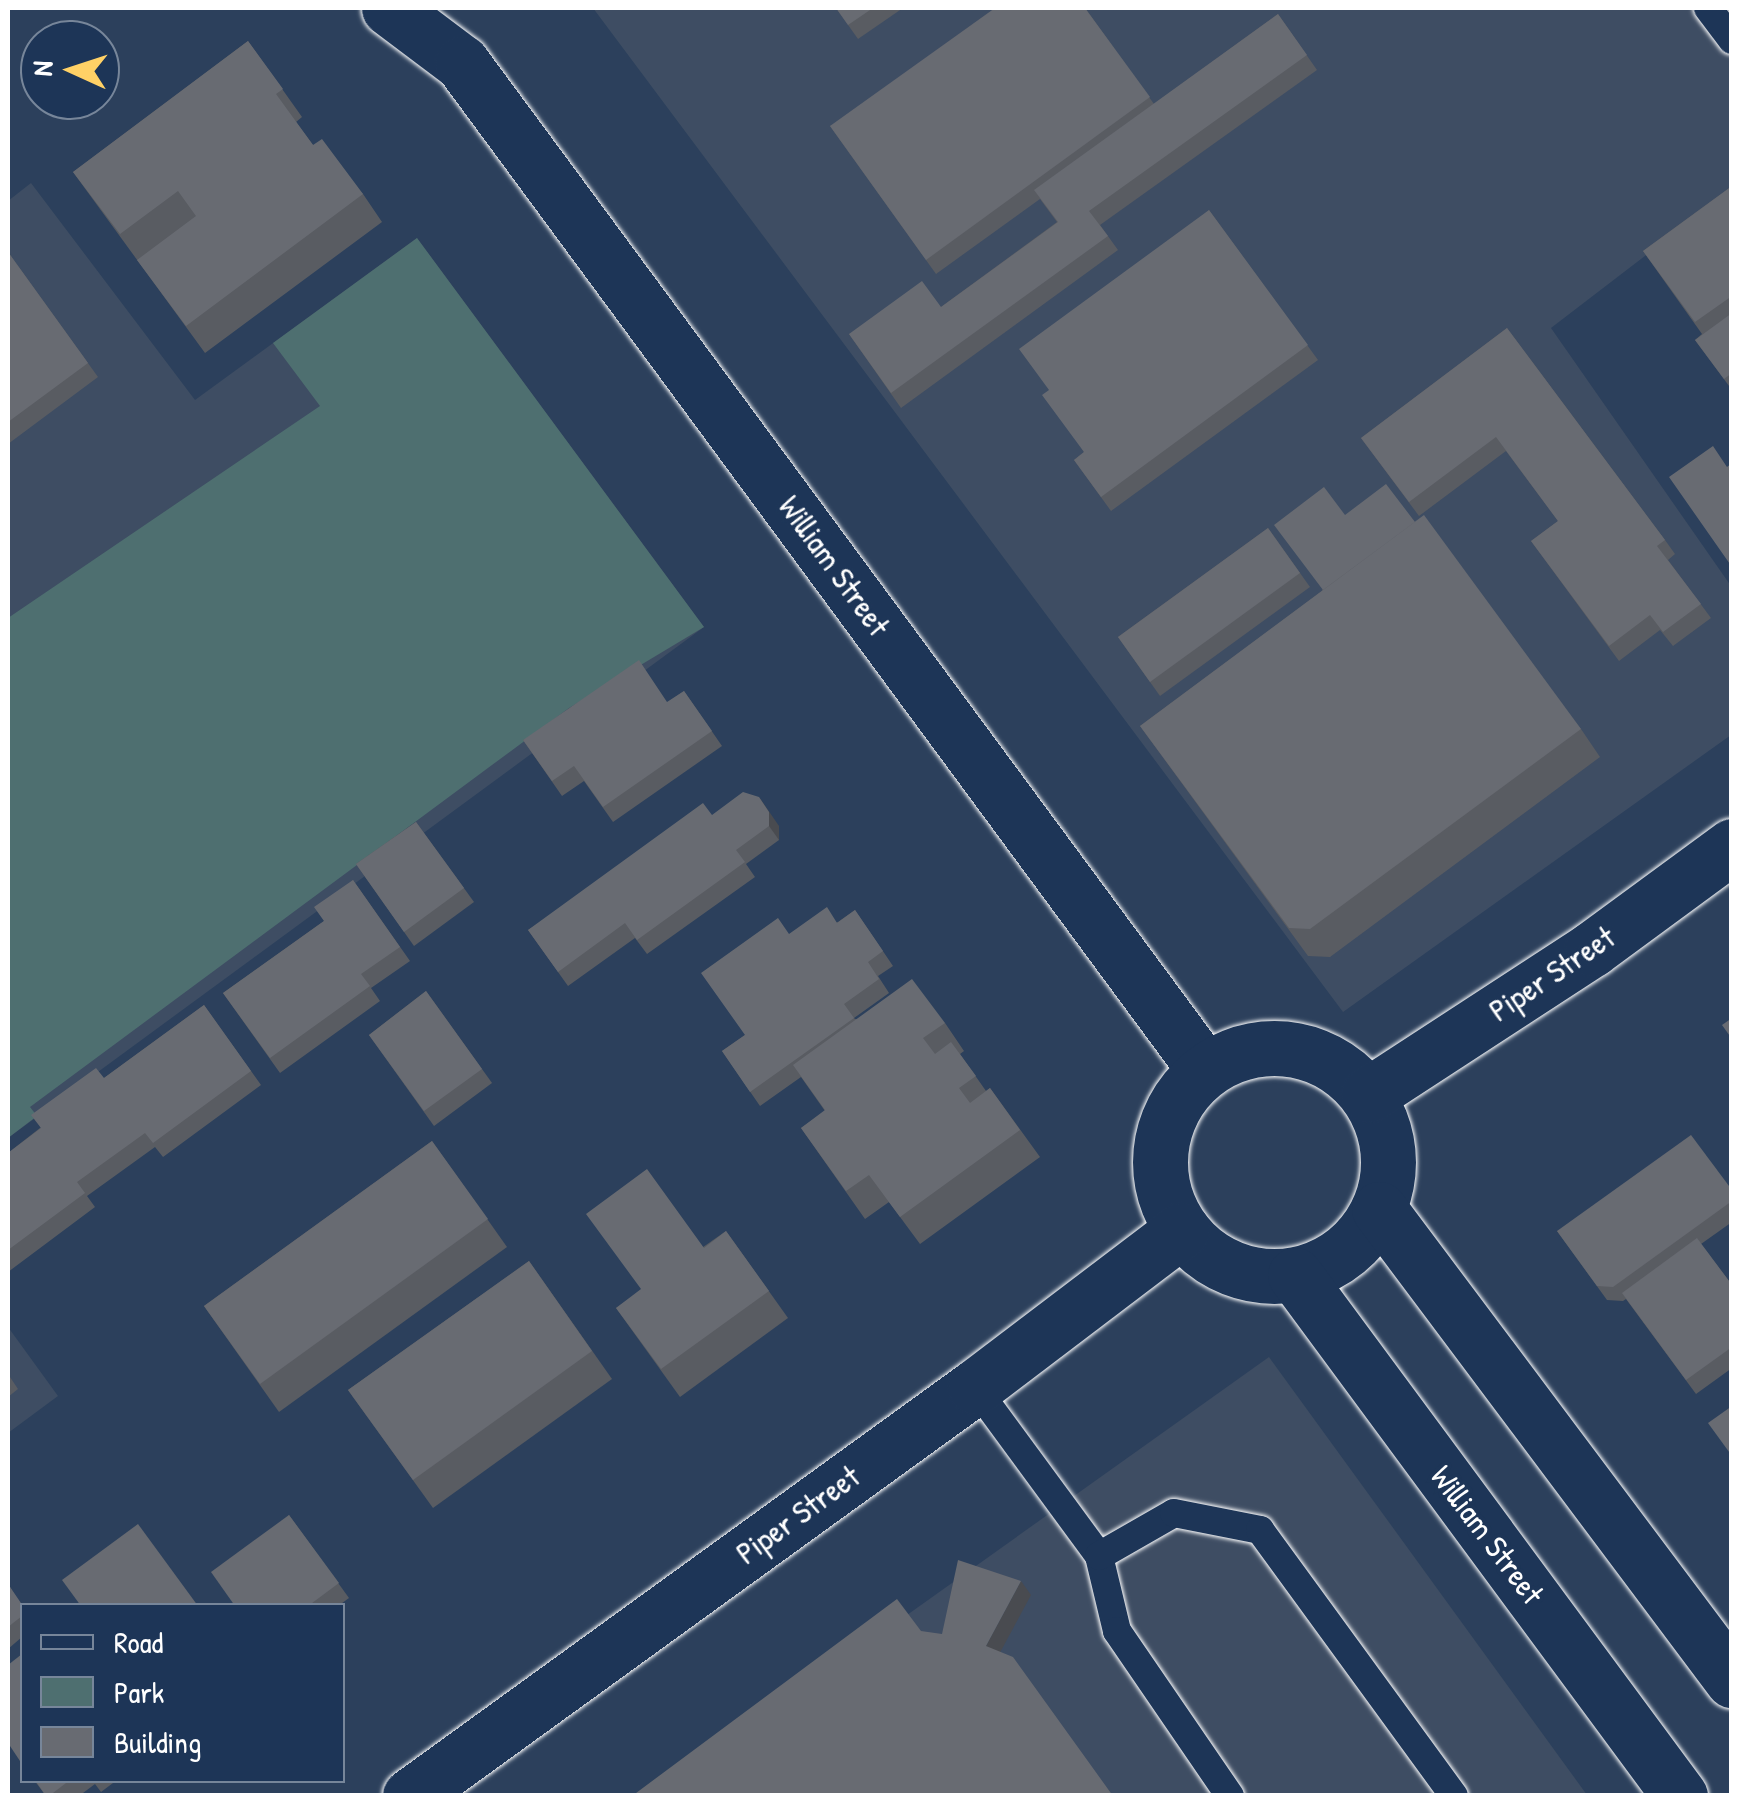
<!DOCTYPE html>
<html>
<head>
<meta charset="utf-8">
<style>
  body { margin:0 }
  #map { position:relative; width:1739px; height:1803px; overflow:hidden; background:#2c405c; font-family:"Patrick Hand",sans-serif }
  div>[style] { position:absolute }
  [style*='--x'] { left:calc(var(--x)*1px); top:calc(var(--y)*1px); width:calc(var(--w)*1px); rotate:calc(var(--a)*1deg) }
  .built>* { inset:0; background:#3e4d63 }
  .green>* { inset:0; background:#4e6f70 }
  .roads { filter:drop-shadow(0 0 2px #fff) drop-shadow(0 0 2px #fff) }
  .lane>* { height:28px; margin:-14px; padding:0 14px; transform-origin:14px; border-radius:14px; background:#1d3557 }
  .street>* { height:55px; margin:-27.5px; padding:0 27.5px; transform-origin:27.5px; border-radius:27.5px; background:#1d3557 }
  .street>.ring { margin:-27.5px; padding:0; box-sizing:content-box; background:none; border:55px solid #1d3557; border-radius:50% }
  .wall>* { inset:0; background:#595c62 }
  .shaded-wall>* { inset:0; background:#494b50 }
  .building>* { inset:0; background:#686b72 }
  span { translate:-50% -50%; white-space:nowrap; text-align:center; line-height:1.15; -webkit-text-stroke:8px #1d3557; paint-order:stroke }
  .street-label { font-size:32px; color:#fff }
  .frame { position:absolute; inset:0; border:10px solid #fff; pointer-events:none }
  .legend { position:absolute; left:20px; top:1603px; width:325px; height:180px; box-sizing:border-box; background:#1d3557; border:2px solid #77869a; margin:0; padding:12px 18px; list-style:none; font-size:30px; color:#fff }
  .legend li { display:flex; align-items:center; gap:20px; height:50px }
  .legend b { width:50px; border:2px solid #77869a }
  .north { position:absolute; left:20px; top:20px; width:100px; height:100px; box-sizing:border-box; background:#1d3557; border:2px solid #77869a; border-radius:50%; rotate:273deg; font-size:28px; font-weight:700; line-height:40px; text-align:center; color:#fff }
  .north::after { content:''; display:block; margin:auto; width:35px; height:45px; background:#ffd166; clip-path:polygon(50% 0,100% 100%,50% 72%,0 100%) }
</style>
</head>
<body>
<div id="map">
  <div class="built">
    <i style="clip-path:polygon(593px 8px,1731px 8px,1731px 190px,1551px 328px,1731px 586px,1731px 735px,1343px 1012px)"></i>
    <i style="clip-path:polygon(31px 183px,195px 400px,417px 238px,704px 627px,8px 1138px,8px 201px)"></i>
    <i style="clip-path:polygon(8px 1327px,58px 1396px,8px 1433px)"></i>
    <i style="clip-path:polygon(1269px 1357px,1587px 1795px,653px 1796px)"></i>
  </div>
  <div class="green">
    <i style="clip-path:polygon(417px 238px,704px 627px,569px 708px,30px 1107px,37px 1116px,8px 1138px,8px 618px,320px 406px,273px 343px)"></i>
  </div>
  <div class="roads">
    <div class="lane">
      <i style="--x:1708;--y:8;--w:40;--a:53"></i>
      <i style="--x:975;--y:1387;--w:210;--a:53.7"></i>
      <i style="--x:1099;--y:1556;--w:77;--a:76.5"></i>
      <i style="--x:1117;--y:1631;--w:200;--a:55.6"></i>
      <i style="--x:1099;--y:1556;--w:86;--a:-29.8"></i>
      <i style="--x:1174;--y:1513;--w:88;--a:11.2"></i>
      <i style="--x:1260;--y:1530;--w:329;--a:53.9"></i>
    </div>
    <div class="street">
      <i style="--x:389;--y:8;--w:91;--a:37"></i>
      <i style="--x:462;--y:63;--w:1251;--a:53.58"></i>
      <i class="ring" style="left:1160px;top:1048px;width:173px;height:173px"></i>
      <i style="--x:1368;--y:1095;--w:267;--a:-33.1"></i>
      <i style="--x:1592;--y:949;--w:174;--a:-36.3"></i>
      <i style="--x:1379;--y:1209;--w:589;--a:53.15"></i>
      <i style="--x:1295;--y:1275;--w:648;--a:53.54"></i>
      <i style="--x:410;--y:1796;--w:697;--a:-35.9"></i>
      <i style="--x:975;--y:1387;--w:260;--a:-37.2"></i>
    </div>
  </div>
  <div class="wall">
    <i style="clip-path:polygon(836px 8px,903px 8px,858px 39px)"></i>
    <i style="clip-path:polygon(1085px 8px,1154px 104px,1278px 14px,1317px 70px,1100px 225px,1118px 250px,901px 408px,849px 334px,941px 307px,1057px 222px,1040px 199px,936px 274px,830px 126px)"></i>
    <i style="clip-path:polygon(248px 41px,302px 117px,296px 122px,313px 145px,363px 194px,382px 222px,205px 353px,73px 172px)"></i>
    <i style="clip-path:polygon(1732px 186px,1732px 390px,1695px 340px,1702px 334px,1643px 251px)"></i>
    <i style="clip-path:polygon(1209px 210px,1318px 360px,1111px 511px,1074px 460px,1084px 452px,1049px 390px)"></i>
    <i style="clip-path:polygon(8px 252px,98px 377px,8px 444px)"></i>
    <i style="clip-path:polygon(1507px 328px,1665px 540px,1675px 554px,1668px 560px,1711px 618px,1673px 646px,1660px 630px,1619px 661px,1531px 541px,1558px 521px,1506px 451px,1419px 516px,1361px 438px)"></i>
    <i style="clip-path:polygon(1345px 515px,1415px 522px,1581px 729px,1600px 757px,1330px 957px,1308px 956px,1140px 726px,1322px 591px)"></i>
    <i style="clip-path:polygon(1268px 528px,1310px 587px,1160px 696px,1118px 637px)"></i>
    <i style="clip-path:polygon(684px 691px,722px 746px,613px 822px,584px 781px,562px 796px,523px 740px,668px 702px)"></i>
    <i style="clip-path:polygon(712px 815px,779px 826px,779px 840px,746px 864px,755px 877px,647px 954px,635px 938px,568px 986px,528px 930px)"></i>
    <i style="clip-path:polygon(416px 822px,474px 902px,414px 946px,356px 864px)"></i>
    <i style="clip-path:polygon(353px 880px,410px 961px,371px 988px,380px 1001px,280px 1073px,223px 993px,324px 921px)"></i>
    <i style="clip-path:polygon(855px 910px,893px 966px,878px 976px,889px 993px,854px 1018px,855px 1019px,945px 1023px,964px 1051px,960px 1054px,986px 1091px,990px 1088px,1040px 1157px,920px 1244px,889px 1202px,865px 1219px,801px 1128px,825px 1111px,801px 1077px,760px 1106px,722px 1051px,745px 1035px,789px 934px,838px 922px)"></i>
    <i style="clip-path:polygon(426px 991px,492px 1083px,434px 1126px,369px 1035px)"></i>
    <i style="clip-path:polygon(204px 1005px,261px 1085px,163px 1157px,155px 1147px,87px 1196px,95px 1207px,8px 1272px,8px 1153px,104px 1078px)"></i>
    <i style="clip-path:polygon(432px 1141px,507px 1247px,279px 1412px,204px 1306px)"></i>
    <i style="clip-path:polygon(1732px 1190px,1732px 1222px,1701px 1244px,1732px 1285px,1732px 1368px,1696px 1394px,1626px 1299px,1623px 1301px,1607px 1300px,1557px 1231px)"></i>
    <i style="clip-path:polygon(726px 1231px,788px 1318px,680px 1397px,616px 1308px)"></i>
    <i style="clip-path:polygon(529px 1261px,612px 1379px,433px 1508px,348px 1390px)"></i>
    <i style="clip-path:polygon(8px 1374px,18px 1389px,8px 1397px)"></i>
    <i style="clip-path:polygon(289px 1515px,349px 1598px,338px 1606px,234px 1606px)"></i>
    <i style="clip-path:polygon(8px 1584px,22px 1606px,22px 1637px,8px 1649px)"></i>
    <i style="clip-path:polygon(34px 1780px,117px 1780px,101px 1792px,95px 1784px,79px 1796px,46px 1796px)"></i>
  </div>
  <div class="shaded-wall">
    <i style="clip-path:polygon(759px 797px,779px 826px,779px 840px,769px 826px)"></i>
    <i style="clip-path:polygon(1021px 1581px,1031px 1595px,996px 1660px,986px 1646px)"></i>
  </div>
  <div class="building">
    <i style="clip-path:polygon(836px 8px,873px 8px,848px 25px)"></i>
    <i style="clip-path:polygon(995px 8px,1085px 8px,1150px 97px,926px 260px,830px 126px)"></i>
    <i style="clip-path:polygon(1278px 14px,1307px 55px,1089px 211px,1108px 236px,891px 393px,849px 334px,922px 281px,941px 307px,1058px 222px,1034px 190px)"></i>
    <i style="clip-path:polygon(248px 41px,283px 89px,276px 94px,313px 145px,322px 139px,363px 194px,186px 326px,137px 260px,196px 216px,178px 191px,120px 234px,73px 172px)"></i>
    <i style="clip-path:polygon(1732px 186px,1732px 296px,1695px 322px,1643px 251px)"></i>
    <i style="clip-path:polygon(1209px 210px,1308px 345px,1101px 497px,1074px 460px,1084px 452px,1042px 395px,1049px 390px,1019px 349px)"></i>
    <i style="clip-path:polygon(8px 252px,88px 363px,8px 422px)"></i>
    <i style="clip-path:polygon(1732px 313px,1732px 373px,1724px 379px,1695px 340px)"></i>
    <i style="clip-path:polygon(1507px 328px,1665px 540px,1657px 546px,1701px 604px,1663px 632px,1650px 615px,1609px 646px,1531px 541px,1558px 521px,1496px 437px,1409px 502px,1361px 438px)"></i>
    <i style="clip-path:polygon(1713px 446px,1727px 467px,1732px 463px,1732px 567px,1669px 477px)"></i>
    <i style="clip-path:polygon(1386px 484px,1415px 522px,1323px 590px,1274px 525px,1324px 487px,1345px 515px)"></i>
    <i style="clip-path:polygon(1424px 515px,1581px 729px,1310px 929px,1289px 928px,1140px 726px)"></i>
    <i style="clip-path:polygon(1268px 528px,1300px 573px,1150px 682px,1118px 637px)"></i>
    <i style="clip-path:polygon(639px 660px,667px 702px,684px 691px,712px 731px,603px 807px,574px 766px,552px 781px,523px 740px)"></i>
    <i style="clip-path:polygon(743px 792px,759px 797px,769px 812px,769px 826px,736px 850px,745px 862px,637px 940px,625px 923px,558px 972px,528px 930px,703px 803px,712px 815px)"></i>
    <i style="clip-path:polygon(416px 822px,464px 888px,404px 932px,356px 864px)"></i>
    <i style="clip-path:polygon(353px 880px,400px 947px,361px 974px,370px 986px,270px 1058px,223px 993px,324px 921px,314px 907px)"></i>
    <i style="clip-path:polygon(827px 907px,837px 923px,855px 910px,883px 951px,868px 962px,879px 979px,844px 1004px,854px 1018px,750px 1092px,722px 1051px,745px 1035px,701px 973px,778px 918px,789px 934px)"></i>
    <i style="clip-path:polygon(912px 979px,945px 1023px,923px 1038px,935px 1054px,951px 1042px,976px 1076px,959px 1088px,970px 1103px,990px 1088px,1020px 1130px,900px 1217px,869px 1175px,846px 1191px,801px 1128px,825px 1110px,793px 1065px)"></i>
    <i style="clip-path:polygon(426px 991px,482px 1069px,424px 1111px,369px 1035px)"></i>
    <i style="clip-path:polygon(204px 1005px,251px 1071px,153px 1143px,145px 1133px,77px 1182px,85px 1193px,8px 1250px,8px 1153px,41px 1128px,31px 1115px,96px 1068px,104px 1078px)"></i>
    <i style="clip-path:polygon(1732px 1018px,1732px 1039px,1722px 1025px)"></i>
    <i style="clip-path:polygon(1691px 1135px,1732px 1190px,1732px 1201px,1613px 1287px,1597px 1286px,1557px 1231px)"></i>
    <i style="clip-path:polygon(432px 1141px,488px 1219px,260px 1384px,204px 1306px)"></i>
    <i style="clip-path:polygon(647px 1169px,704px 1248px,726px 1231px,769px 1291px,661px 1369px,616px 1308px,641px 1289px,586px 1214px)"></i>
    <i style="clip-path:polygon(1697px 1238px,1732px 1285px,1732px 1347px,1686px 1380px,1622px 1293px)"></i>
    <i style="clip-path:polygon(529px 1261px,592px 1351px,413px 1480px,348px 1390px)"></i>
    <i style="clip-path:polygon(1732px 1406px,1732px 1456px,1708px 1423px)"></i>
    <i style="clip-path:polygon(289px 1515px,339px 1583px,308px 1606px,235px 1606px,211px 1572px)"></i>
    <i style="clip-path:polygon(138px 1524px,198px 1606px,81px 1606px,62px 1580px)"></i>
    <i style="clip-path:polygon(958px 1560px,1021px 1581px,986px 1646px,1013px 1657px,1113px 1796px,632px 1796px,897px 1599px,921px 1631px,942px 1634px)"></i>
    <i style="clip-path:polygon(8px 1584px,23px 1606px,22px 1616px,8px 1627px)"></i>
    <i style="clip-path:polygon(22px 1654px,22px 1764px,8px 1743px,8px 1665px)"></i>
    <i style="clip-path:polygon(35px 1780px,70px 1780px,49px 1796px,46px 1796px)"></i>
  </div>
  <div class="street-label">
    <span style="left:834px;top:566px;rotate:54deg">William Street</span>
    <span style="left:1552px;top:974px;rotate:-34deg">Piper Street</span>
    <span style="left:798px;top:1515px;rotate:-36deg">Piper Street</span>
    <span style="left:1487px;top:1535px;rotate:53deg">William Street</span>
  </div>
  <div class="frame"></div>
  <ul class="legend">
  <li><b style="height:12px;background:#1d3557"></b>Road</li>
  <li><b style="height:28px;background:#4e6f70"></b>Park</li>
  <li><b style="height:28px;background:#686b72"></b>Building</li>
  </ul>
  <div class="north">N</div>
</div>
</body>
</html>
